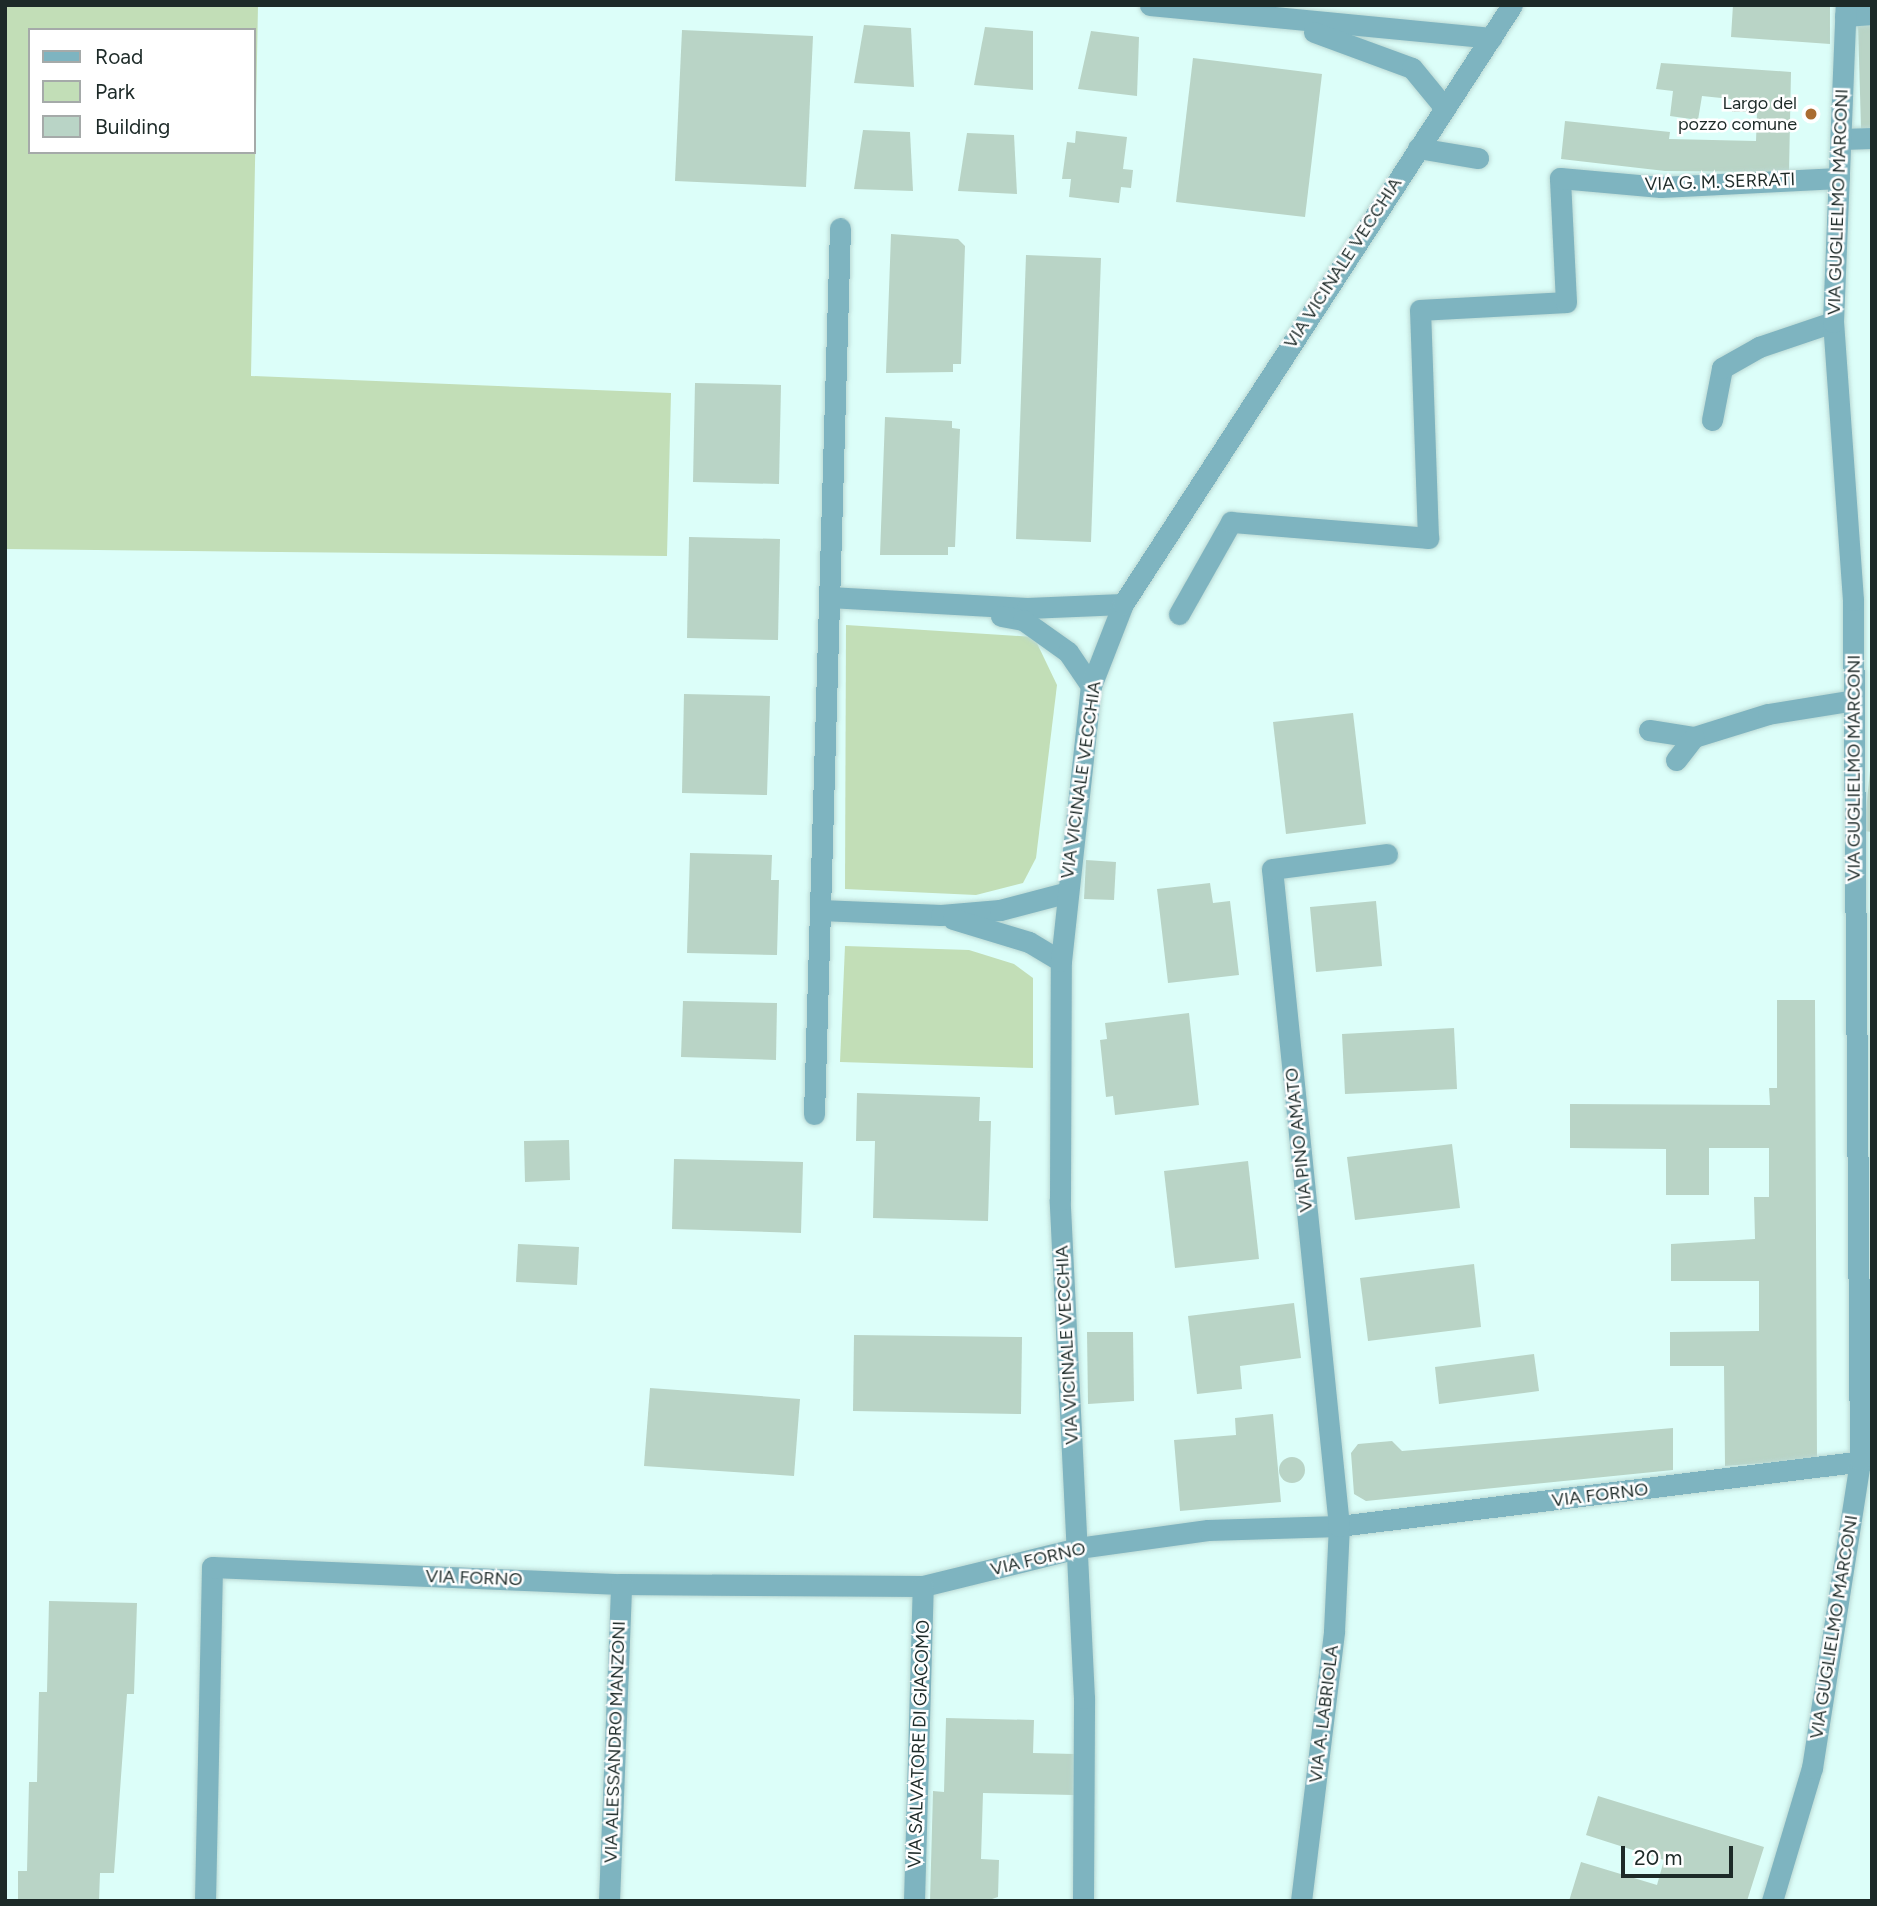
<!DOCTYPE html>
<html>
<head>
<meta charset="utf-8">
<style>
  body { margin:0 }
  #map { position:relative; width:1877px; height:1906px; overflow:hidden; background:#dcfef9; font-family:Figtree,sans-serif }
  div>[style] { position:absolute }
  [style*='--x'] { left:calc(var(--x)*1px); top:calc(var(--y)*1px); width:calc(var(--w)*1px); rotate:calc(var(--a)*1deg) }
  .green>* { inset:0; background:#c2deb7 }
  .building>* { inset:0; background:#b9d4c6 }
  .round { border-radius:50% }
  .roads { filter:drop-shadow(0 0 2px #bad8d3) drop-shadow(0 0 2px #bad8d3) }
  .minor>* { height:21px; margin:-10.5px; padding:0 10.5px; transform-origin:10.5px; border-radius:10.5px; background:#7eb4c0 }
  .dots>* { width:19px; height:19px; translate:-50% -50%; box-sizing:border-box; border:4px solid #fff; border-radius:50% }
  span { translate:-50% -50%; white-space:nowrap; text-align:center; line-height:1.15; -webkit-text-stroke:5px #fff; paint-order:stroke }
  .poi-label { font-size:18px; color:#1d2a28 }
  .right { translate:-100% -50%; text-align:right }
  .street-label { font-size:18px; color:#1d2a28 }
  .frame { position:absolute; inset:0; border:7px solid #1d2a28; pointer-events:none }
  .legend { position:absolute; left:28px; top:28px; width:228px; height:126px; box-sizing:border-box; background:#fff; border:2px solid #a5aaa9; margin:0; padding:9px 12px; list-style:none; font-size:21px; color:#1d2a28 }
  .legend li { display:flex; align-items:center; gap:14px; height:35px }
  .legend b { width:35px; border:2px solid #a5aaa9 }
  .scale { position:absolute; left:1621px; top:1846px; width:112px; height:32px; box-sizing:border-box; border:4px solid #1d2a28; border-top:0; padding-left:9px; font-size:21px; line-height:24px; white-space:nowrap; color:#1d2a28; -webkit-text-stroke:5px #fff; paint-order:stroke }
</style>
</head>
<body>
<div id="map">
  <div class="green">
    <i style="clip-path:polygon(evenodd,5px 5px,258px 5px,251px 376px,671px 393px,667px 556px,5px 549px,5px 5px,30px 30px,254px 30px,254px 152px,30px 152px,30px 30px)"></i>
    <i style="clip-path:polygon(846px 625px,1034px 637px,1057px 685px,1036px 858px,1023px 883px,976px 895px,845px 889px)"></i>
    <i style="clip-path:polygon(845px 946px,969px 950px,1014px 964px,1033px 978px,1033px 1068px,840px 1062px)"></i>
  </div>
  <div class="building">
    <i style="clip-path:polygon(1733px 5px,1830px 5px,1830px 44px,1731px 37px)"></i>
    <i style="clip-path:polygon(1872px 23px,1872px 128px,1861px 128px,1858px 24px)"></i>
    <i style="clip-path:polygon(864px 25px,911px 28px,914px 87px,854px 83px)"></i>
    <i style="clip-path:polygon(985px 27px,1033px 31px,1033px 90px,974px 85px)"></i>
    <i style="clip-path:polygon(682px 30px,813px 36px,806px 187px,675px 181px)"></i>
    <i style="clip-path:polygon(1091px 31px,1139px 37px,1137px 96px,1078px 89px)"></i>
    <i style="clip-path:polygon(1193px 58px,1322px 74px,1305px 217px,1176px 202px)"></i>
    <i style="clip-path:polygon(1661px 63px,1791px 72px,1789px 172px,1665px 171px,1561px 159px,1565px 121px,1670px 132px,1669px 139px,1756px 141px,1757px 112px,1732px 112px,1731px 99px,1702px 96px,1698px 120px,1670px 116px,1673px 91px,1656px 89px)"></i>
    <i style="clip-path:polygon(863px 130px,910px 132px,913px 191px,854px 189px)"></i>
    <i style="clip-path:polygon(1076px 131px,1127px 137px,1123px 169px,1133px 170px,1131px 188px,1121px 187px,1119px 203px,1069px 197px,1071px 179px,1062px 179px,1067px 142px,1075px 143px)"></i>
    <i style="clip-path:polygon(967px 133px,1014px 135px,1017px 194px,958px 191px)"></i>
    <i style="clip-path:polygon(891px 234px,958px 239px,965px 246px,961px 364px,953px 364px,953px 372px,886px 373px)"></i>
    <i style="clip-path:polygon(1026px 255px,1101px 258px,1091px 542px,1016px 539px)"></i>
    <i style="clip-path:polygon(695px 383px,781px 385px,779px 484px,693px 482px)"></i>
    <i style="clip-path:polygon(885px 417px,952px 421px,952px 428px,960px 429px,955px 547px,948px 547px,948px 555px,880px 555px)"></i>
    <i style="clip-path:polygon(689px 537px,780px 539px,778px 640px,687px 638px)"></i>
    <i style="clip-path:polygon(684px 694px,770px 696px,767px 795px,682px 793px)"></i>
    <i style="clip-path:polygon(1353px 713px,1366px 824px,1286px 834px,1273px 722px)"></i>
    <i style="clip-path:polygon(1870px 771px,1872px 771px,1872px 832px,1864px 831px)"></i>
    <i style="clip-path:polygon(690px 853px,772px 855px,771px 880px,779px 880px,777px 955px,687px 953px)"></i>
    <i style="clip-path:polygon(1086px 860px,1116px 862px,1114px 900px,1084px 899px)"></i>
    <i style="clip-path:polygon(1210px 883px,1213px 903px,1230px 901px,1239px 975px,1168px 983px,1157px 889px)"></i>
    <i style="clip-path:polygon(1376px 901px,1382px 966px,1316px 972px,1310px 907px)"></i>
    <i style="clip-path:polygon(1777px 1000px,1815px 1000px,1817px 1459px,1725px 1466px,1724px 1366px,1670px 1366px,1670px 1332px,1759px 1331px,1759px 1281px,1671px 1281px,1671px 1244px,1755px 1239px,1754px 1197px,1769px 1197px,1769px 1148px,1709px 1148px,1709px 1195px,1666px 1195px,1666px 1149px,1570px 1148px,1570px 1104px,1770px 1105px,1769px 1088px,1777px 1088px)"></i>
    <i style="clip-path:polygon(683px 1001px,777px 1003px,776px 1060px,681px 1057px)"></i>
    <i style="clip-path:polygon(1189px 1013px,1199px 1105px,1115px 1115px,1113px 1096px,1106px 1097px,1100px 1040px,1107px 1039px,1105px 1023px)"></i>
    <i style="clip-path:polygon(1454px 1028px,1457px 1089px,1345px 1094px,1342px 1034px)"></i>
    <i style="clip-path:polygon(857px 1093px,980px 1097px,979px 1121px,991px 1121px,988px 1221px,873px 1218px,875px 1141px,856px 1141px)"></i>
    <i style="clip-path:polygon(569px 1140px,570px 1180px,525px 1182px,524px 1141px)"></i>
    <i style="clip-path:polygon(1452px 1144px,1460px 1208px,1355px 1220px,1347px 1157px)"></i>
    <i style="clip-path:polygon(674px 1159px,803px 1162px,801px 1233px,672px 1229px)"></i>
    <i style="clip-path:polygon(1248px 1161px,1259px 1259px,1175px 1268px,1164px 1171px)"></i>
    <i style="clip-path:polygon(518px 1244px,579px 1247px,577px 1285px,516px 1282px)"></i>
    <i style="clip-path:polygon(1474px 1264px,1481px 1327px,1368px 1341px,1360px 1278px)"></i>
    <i style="clip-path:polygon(1294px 1303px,1301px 1358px,1240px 1366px,1242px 1389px,1197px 1394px,1188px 1316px)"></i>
    <i style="clip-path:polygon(1087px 1332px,1133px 1332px,1134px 1401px,1088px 1404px)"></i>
    <i style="clip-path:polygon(854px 1335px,1022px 1337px,1021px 1414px,853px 1411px)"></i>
    <i style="clip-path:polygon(1534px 1354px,1539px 1391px,1439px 1404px,1435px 1367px)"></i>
    <i style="clip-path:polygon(650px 1388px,800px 1399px,794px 1476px,644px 1466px)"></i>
    <i style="clip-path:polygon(1273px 1414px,1281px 1502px,1180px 1511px,1174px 1440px,1236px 1435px,1235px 1418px)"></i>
    <i style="clip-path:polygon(1673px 1428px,1673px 1470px,1366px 1501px,1354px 1494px,1351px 1453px,1358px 1444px,1392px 1441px,1402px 1451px)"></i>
    <i class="round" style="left:1279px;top:1457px;width:26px;height:26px"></i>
    <i style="clip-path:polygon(49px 1601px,137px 1603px,134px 1694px,127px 1694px,114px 1873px,100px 1873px,99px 1901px,18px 1901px,18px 1871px,27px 1871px,29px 1782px,37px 1782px,39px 1692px,47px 1692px)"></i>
    <i style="clip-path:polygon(946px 1718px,1034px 1720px,1033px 1753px,1075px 1754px,1074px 1795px,983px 1793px,981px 1859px,999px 1860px,998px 1897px,986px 1901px,930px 1901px,933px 1791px,944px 1792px)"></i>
    <i style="clip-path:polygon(1598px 1796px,1764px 1847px,1747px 1901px,1569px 1901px,1581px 1862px,1657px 1885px,1664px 1860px,1586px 1835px)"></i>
  </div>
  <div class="roads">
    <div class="minor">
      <i style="--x:1150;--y:5;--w:343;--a:5.5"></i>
      <i style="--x:1845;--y:16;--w:27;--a:-4"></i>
      <i style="--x:1314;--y:32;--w:104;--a:20.2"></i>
      <i style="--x:1412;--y:68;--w:50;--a:50.6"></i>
      <i style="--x:1842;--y:139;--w:30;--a:-2"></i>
      <i style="--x:1418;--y:148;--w:61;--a:9.5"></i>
      <i style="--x:1712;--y:420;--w:53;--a:-79.1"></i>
      <i style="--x:1722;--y:368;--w:43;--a:-29.6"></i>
      <i style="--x:1759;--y:347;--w:78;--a:-18.7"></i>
      <i style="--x:829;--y:597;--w:198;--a:3.2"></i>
      <i style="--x:1027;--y:608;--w:96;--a:-2.4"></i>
      <i style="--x:1179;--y:614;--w:106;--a:-60.5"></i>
      <i style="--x:1231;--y:522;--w:198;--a:4.6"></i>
      <i style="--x:1428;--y:538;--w:228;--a:-92"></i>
      <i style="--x:1420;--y:310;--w:146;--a:-3.1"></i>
      <i style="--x:1566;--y:302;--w:124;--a:-92.8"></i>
      <i style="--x:1560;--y:178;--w:101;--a:5.1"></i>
      <i style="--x:1661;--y:187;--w:178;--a:-2.9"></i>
      <i style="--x:1001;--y:616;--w:22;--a:10"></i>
      <i style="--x:1023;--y:620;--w:55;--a:35.4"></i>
      <i style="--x:1068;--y:652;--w:41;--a:55.9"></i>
      <i style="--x:1649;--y:730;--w:46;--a:8.8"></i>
      <i style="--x:1694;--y:737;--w:77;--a:-17.3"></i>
      <i style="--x:1768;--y:714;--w:87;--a:-9.2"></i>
      <i style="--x:1676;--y:760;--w:29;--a:-52"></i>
      <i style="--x:820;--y:910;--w:121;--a:2.4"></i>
      <i style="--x:941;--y:915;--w:59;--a:-4.8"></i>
      <i style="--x:1000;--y:910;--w:67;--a:-14.7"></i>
      <i style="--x:953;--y:919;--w:79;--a:16.8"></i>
      <i style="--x:1029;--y:942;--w:37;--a:31"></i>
      <i style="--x:814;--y:1114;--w:886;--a:-88.32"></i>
      <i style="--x:205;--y:1901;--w:334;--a:-88.8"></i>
      <i style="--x:212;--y:1567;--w:409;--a:2.4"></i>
      <i style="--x:621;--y:1584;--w:302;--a:0.4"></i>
      <i style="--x:923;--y:1586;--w:160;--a:-13.8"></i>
      <i style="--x:1078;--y:1548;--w:131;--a:-7.9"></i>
      <i style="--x:1208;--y:1530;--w:131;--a:-1.7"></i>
      <i style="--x:1339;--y:1526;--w:537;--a:-7.06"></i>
      <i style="--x:609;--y:1901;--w:317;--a:-87.8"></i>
      <i style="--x:914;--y:1901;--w:315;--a:-88.4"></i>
      <i style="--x:1083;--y:1901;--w:203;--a:-89.7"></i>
      <i style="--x:1084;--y:1698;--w:499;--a:-92.8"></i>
      <i style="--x:1060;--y:1200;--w:239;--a:-89.8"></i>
      <i style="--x:1061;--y:961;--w:277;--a:-83.8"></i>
      <i style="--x:1091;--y:686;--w:88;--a:-68.7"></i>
      <i style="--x:1123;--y:604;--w:714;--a:-57"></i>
      <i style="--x:1301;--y:1901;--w:272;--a:-83"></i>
      <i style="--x:1334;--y:1631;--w:105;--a:-87.3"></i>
      <i style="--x:1339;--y:1526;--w:660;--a:-95.82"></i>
      <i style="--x:1272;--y:869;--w:116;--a:-7.4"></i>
      <i style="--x:1772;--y:1901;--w:139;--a:-73.3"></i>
      <i style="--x:1812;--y:1768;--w:312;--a:-81.1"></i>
      <i style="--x:1860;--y:1460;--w:860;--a:-90.47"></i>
      <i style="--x:1853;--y:600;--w:279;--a:-94.1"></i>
      <i style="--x:1833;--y:322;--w:317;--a:-87.7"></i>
    </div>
  </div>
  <div class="dots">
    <i style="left:1811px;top:114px;background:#aa6c31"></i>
  </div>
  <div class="poi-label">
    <span class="right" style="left:1797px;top:114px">Largo del<br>pozzo comune</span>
  </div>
  <div class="street-label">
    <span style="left:1720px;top:182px;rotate:-2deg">VIA G. M. SERRATI</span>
    <span style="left:1838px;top:202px;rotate:-88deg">VIA GUGLIELMO MARCONI</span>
    <span style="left:1343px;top:263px;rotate:-57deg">VIA VICINALE VECCHIA</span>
    <span style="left:1854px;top:768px;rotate:-90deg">VIA GUGLIELMO MARCONI</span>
    <span style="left:1081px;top:780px;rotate:-82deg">VIA VICINALE VECCHIA</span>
    <span style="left:1299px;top:1140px;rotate:-96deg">VIA PINO AMATO</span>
    <span style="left:1067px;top:1345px;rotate:-93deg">VIA VICINALE VECCHIA</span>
    <span style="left:1600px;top:1495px;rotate:-7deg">VIA FORNO</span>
    <span style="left:1038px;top:1559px;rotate:-13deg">VIA FORNO</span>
    <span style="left:474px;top:1578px;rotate:2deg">VIA FORNO</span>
    <span style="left:1834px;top:1627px;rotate:-81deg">VIA GUGLIELMO MARCONI</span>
    <span style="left:1324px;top:1714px;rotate:-83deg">VIA A. LABRIOLA</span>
    <span style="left:615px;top:1742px;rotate:-88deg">VIA ALESSANDRO MANZONI</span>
    <span style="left:919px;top:1744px;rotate:-88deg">VIA SALVATORE DI GIACOMO</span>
  </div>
  <div class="frame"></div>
  <ul class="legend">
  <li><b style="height:9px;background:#7eb4c0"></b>Road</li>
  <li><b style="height:19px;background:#c2deb7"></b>Park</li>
  <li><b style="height:19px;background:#b9d4c6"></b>Building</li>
  </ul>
  <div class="scale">20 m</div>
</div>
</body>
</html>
